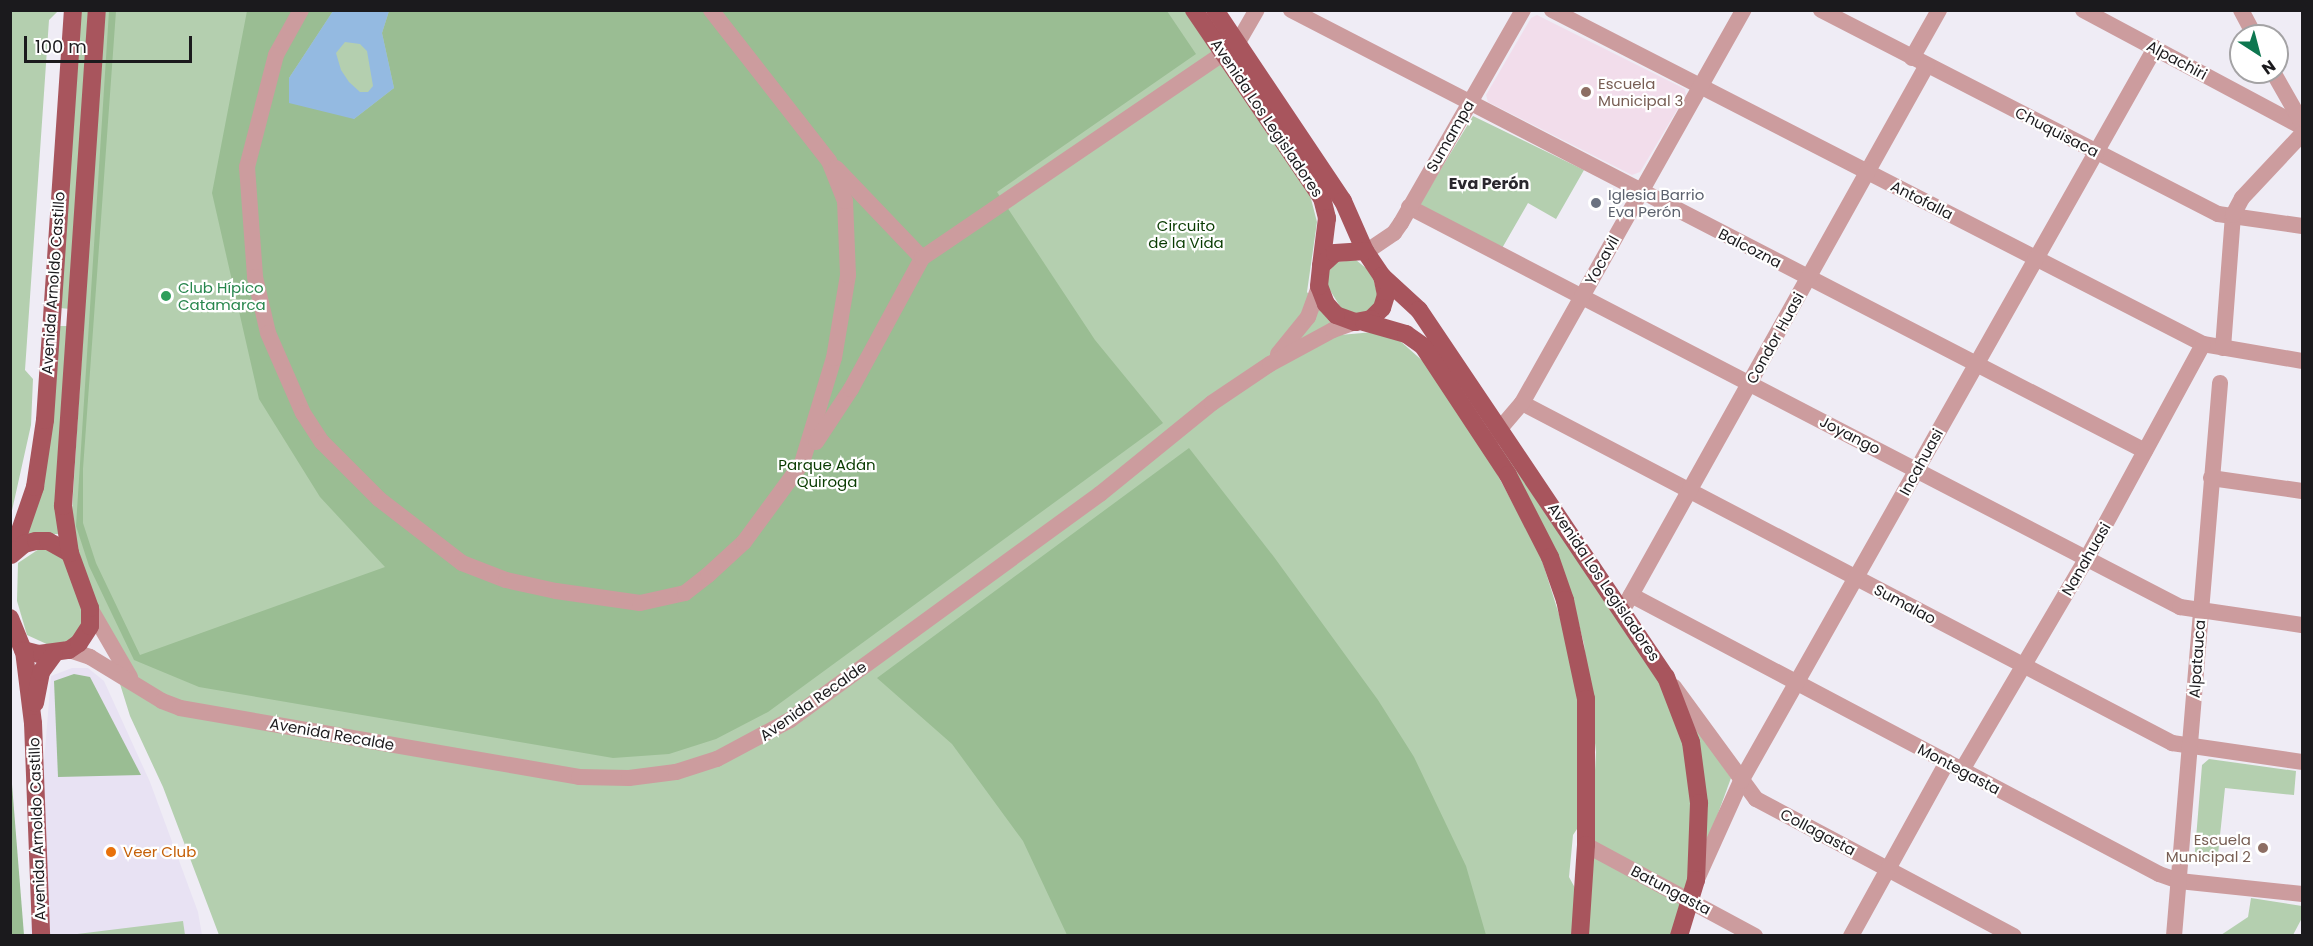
<!DOCTYPE html>
<html>
<head>
<meta charset="utf-8">
<style>
  body { margin:0 }
  #map { position:relative; width:2313px; height:946px; overflow:hidden; background:#efecf5; font-family:Poppins,sans-serif }
  div>[style] { position:absolute }
  [style*='--x'] { left:calc(var(--x)*1px); top:calc(var(--y)*1px); width:calc(var(--w)*1px); rotate:calc(var(--a)*1deg) }
  .built>* { inset:0; background:#e8e2f3 }
  .education>* { inset:0; background:#f2ddeb }
  .green>* { inset:0; background:#b4cfaf }
  .forest>* { inset:0; background:#9abd93 }
  .water>* { inset:0; background:#94bae1 }
  .minor>* { height:16px; margin:-8px; padding:0 8px; transform-origin:8px; border-radius:8px; background:#cc9c9e }
  .major>* { height:18px; margin:-9px; padding:0 9px; transform-origin:9px; border-radius:9px; background:#a8555d }
  .dots>* { width:16px; height:16px; translate:-50% -50%; box-sizing:border-box; border:3px solid #fff; border-radius:50% }
  span { translate:-50% -50%; white-space:nowrap; text-align:center; line-height:1.15; -webkit-text-stroke:4.5px #fff; paint-order:stroke }
  .street-label { font-size:15px; color:#1b1a1d }
  .education-label { font-size:15px; color:#785e54 }
  .left { translate:0 -50%; text-align:left }
  .right { translate:-100% -50%; text-align:right }
  .worship-label { font-size:15px; color:#5b616d }
  .park-label { font-size:15px; color:#093b01 }
  .leisure-label { font-size:15px; color:#27864d }
  .food-label { font-size:15px; color:#c56008 }
  .neighbourhood-label { font-size:16px; color:#2a282e; font-weight:700 }
  .frame { position:absolute; inset:0; border:12px solid #1b1a1d; pointer-events:none }
  .north { position:absolute; left:2229px; top:24px; width:60px; height:60px; box-sizing:border-box; background:#fff; border:2px solid #a4a3a5; border-radius:50%; rotate:144deg; font-size:16px; font-weight:700; line-height:24px; text-align:center; color:#1b1a1d }
  .north::after { content:''; display:block; margin:auto; width:21px; height:27px; background:#0e7750; clip-path:polygon(50% 0,100% 100%,50% 72%,0 100%) }
  .scale { position:absolute; left:24px; top:36px; width:168px; height:27px; box-sizing:border-box; border:3px solid #1b1a1d; border-top:0; padding-left:8px; font-size:18px; line-height:21px; white-space:nowrap; color:#1b1a1d; -webkit-text-stroke:4px #fff; paint-order:stroke }
</style>
</head>
<body>
<div id="map">
  <div class="built">
    <i style="clip-path:polygon(72px 668px,88px 668px,104px 681px,150px 782px,198px 912px,202px 935px,30px 936px,51px 676px)"></i>
  </div>
  <div class="education">
    <i style="clip-path:polygon(1537px 15px,1685px 89px,1686px 95px,1640px 172px,1632px 175px,1488px 102px,1486px 95px,1531px 18px)"></i>
  </div>
  <div class="green">
    <i style="clip-path:polygon(11px 10px,58px 11px,49px 20px,25px 370px,33px 379px,31px 425px,11px 515px)"></i>
    <i style="clip-path:polygon(79px 11px,91px 11px,70px 309px,60px 308px)"></i>
    <i style="clip-path:polygon(103px 11px,1185px 11px,1310px 195px,1317px 222px,1307px 292px,1340px 335px,1374px 332px,1399px 340px,1425px 363px,1481px 444px,1540px 554px,1573px 659px,1581px 724px,1581px 823px,1573px 835px,1569px 877px,1575px 888px,1572px 935px,219px 935px,163px 787px,130px 716px,71px 527px)"></i>
    <i style="clip-path:polygon(1473px 116px,1584px 170px,1556px 219px,1528px 203px,1501px 250px,1421px 207px,1421px 202px)"></i>
    <i style="clip-path:polygon(1356px 260px,1372px 273px,1378px 297px,1371px 310px,1356px 314px,1341px 308px,1328px 287px,1328px 272px,1337px 262px)"></i>
    <i style="clip-path:polygon(59px 326px,69px 326px,58px 534px,26px 534px)"></i>
    <i style="clip-path:polygon(1501px 448px,1659px 680px,1684px 742px,1692px 801px,1689px 876px,1672px 935px,1586px 935px,1596px 752px,1584px 644px,1572px 598px)"></i>
    <i style="clip-path:polygon(39px 549px,50px 549px,63px 557px,82px 601px,83px 624px,70px 640px,51px 646px,27px 635px,17px 601px,18px 563px)"></i>
    <i style="clip-path:polygon(1693px 723px,1731px 778px,1705px 849px)"></i>
    <i style="clip-path:polygon(2209px 759px,2296px 771px,2294px 795px,2225px 788px,2217px 864px,2194px 863px,2202px 765px)"></i>
    <i style="clip-path:polygon(2251px 898px,2302px 906px,2302px 918px,2293px 935px,2221px 935px,2248px 917px)"></i>
    <i style="clip-path:polygon(183px 921px,185px 935px,69px 935px)"></i>
  </div>
  <div class="forest">
    <i style="clip-path:polygon(109px 11px,116px 11px,83px 469px,83px 523px,96px 563px,140px 655px,385px 567px,320px 497px,259px 399px,212px 193px,247px 11px,333px 11px,289px 78px,354px 119px,394px 88px,382px 33px,389px 11px,1167px 11px,1196px 54px,997px 192px,1095px 340px,1163px 423px,768px 712px,716px 739px,669px 754px,613px 758px,199px 687px,134px 660px,89px 566px,76px 526px)"></i>
    <i style="clip-path:polygon(1189px 448px,1274px 557px,1378px 700px,1414px 757px,1466px 866px,1486px 935px,1067px 935px,1023px 841px,952px 744px,877px 678px)"></i>
    <i style="clip-path:polygon(74px 674px,90px 677px,141px 775px,58px 777px,54px 681px)"></i>
    <i style="clip-path:polygon(10px 772px,11px 772px,24px 935px,11px 935px)"></i>
  </div>
  <div class="water">
    <i style="clip-path:polygon(evenodd,333px 11px,389px 11px,382px 33px,394px 88px,354px 119px,289px 103px,289px 78px,333px 11px,345px 42px,360px 44px,367px 51px,373px 86px,368px 92px,360px 92px,349px 82px,341px 70px,336px 53px,345px 42px)"></i>
  </div>
  <div class="minor">
    <i style="--x:301;--y:10;--w:51;--a:119.1"></i>
    <i style="--x:276;--y:55;--w:116;--a:104.5"></i>
    <i style="--x:247;--y:167;--w:110;--a:85.8"></i>
    <i style="--x:255;--y:277;--w:57;--a:76.9"></i>
    <i style="--x:268;--y:333;--w:87;--a:66.4"></i>
    <i style="--x:303;--y:413;--w:35;--a:57"></i>
    <i style="--x:322;--y:442;--w:81;--a:45"></i>
    <i style="--x:379;--y:499;--w:105;--a:37.6"></i>
    <i style="--x:462;--y:563;--w:47;--a:21.1"></i>
    <i style="--x:506;--y:580;--w:51;--a:12.4"></i>
    <i style="--x:556;--y:591;--w:85;--a:8.1"></i>
    <i style="--x:640;--y:603;--w:46;--a:-12.5"></i>
    <i style="--x:685;--y:593;--w:29;--a:-38"></i>
    <i style="--x:708;--y:575;--w:49;--a:-42.5"></i>
    <i style="--x:744;--y:542;--w:98;--a:-53.7"></i>
    <i style="--x:802;--y:463;--w:110;--a:-73.1"></i>
    <i style="--x:834;--y:358;--w:84;--a:-80.4"></i>
    <i style="--x:848;--y:275;--w:74;--a:-92.3"></i>
    <i style="--x:845;--y:201;--w:43;--a:-111.8"></i>
    <i style="--x:829;--y:161;--w:192;--a:-128"></i>
    <i style="--x:1291;--y:10;--w:961;--a:27.31"></i>
    <i style="--x:1552;--y:10;--w:732;--a:27.16"></i>
    <i style="--x:2203;--y:344;--w:100;--a:9.7"></i>
    <i style="--x:1821;--y:10;--w:446;--a:27.2"></i>
    <i style="--x:2218;--y:214;--w:85;--a:8.1"></i>
    <i style="--x:2083;--y:10;--w:248;--a:28.1"></i>
    <i style="--x:2241;--y:10;--w:30;--a:62"></i>
    <i style="--x:1912;--y:58;--w:55;--a:-60.6"></i>
    <i style="--x:2273;--y:72;--w:59;--a:60.4"></i>
    <i style="--x:836;--y:168;--w:124;--a:46.3"></i>
    <i style="--x:1409;--y:207;--w:869;--a:27.42"></i>
    <i style="--x:2180;--y:607;--w:123;--a:8.4"></i>
    <i style="--x:1366;--y:252;--w:34;--a:-34"></i>
    <i style="--x:1394;--y:233;--w:12;--a:-55"></i>
    <i style="--x:1401;--y:223;--w:245;--a:-60.2"></i>
    <i style="--x:2223;--y:348;--w:133;--a:-85.7"></i>
    <i style="--x:2233;--y:215;--w:19;--a:-62"></i>
    <i style="--x:2242;--y:198;--w:88;--a:-46.8"></i>
    <i style="--x:1278;--y:354;--w:48;--a:-51"></i>
    <i style="--x:1308;--y:317;--w:33;--a:-70"></i>
    <i style="--x:1522;--y:403;--w:734;--a:27.61"></i>
    <i style="--x:2172;--y:743;--w:131;--a:8.3"></i>
    <i style="--x:1492;--y:438;--w:46;--a:-49.4"></i>
    <i style="--x:1522;--y:403;--w:451;--a:-60.6"></i>
    <i style="--x:816;--y:442;--w:64;--a:-56.6"></i>
    <i style="--x:851;--y:389;--w:149;--a:-61.5"></i>
    <i style="--x:922;--y:258;--w:381;--a:-34.2"></i>
    <i style="--x:1237;--y:44;--w:39;--a:-60"></i>
    <i style="--x:2211;--y:478;--w:92;--a:8.1"></i>
    <i style="--x:1631;--y:595;--w:597;--a:27.85"></i>
    <i style="--x:2159;--y:874;--w:21;--a:19"></i>
    <i style="--x:2179;--y:881;--w:124;--a:6"></i>
    <i style="--x:1626;--y:604;--w:617;--a:-60.82"></i>
    <i style="--x:90;--y:608;--w:80;--a:59.9"></i>
    <i style="--x:69;--y:650;--w:22;--a:18"></i>
    <i style="--x:90;--y:657;--w:84;--a:31.4"></i>
    <i style="--x:162;--y:701;--w:19;--a:21"></i>
    <i style="--x:180;--y:708;--w:405;--a:9.8"></i>
    <i style="--x:579;--y:777;--w:50;--a:1.1"></i>
    <i style="--x:629;--y:778;--w:47;--a:-7.3"></i>
    <i style="--x:676;--y:772;--w:43;--a:-17.6"></i>
    <i style="--x:717;--y:759;--w:83;--a:-28.1"></i>
    <i style="--x:790;--y:720;--w:384;--a:-36.1"></i>
    <i style="--x:1100;--y:494;--w:144;--a:-39.1"></i>
    <i style="--x:1212;--y:403;--w:70;--a:-33.9"></i>
    <i style="--x:1270;--y:364;--w:72;--a:-28.4"></i>
    <i style="--x:1333;--y:330;--w:23;--a:-20"></i>
    <i style="--x:1674;--y:687;--w:139;--a:53.8"></i>
    <i style="--x:1756;--y:799;--w:292;--a:28"></i>
    <i style="--x:1962;--y:770;--w:246;--a:-59.5"></i>
    <i style="--x:2087;--y:558;--w:243;--a:-61.5"></i>
    <i style="--x:1586;--y:845;--w:192;--a:28.3"></i>
    <i style="--x:1697;--y:879;--w:107;--a:-65.8"></i>
    <i style="--x:1741;--y:781;--w:842;--a:-60.54"></i>
    <i style="--x:1851;--y:936;--w:199;--a:-61.1"></i>
    <i style="--x:2174;--y:936;--w:555;--a:-85.24"></i>
  </div>
  <div class="major">
    <i style="--x:1194;--y:10;--w:227;--a:55.8"></i>
    <i style="--x:1322;--y:198;--w:21;--a:76"></i>
    <i style="--x:1327;--y:218;--w:48;--a:97.1"></i>
    <i style="--x:1215;--y:10;--w:230;--a:56.2"></i>
    <i style="--x:1343;--y:201;--w:55;--a:66.3"></i>
    <i style="--x:1365;--y:251;--w:30;--a:56"></i>
    <i style="--x:1382;--y:276;--w:19;--a:78"></i>
    <i style="--x:1386;--y:295;--w:14;--a:107"></i>
    <i style="--x:1382;--y:308;--w:16;--a:135"></i>
    <i style="--x:1371;--y:319;--w:16;--a:169"></i>
    <i style="--x:1355;--y:322;--w:20;--a:-160"></i>
    <i style="--x:1336;--y:315;--w:15;--a:-132"></i>
    <i style="--x:1326;--y:304;--w:19;--a:-111"></i>
    <i style="--x:1319;--y:286;--w:20;--a:-84"></i>
    <i style="--x:1321;--y:266;--w:19;--a:-43"></i>
    <i style="--x:1335;--y:253;--w:30;--a:-4"></i>
    <i style="--x:1382;--y:276;--w:50;--a:42.6"></i>
    <i style="--x:1419;--y:310;--w:442;--a:56.1"></i>
    <i style="--x:1666;--y:677;--w:70;--a:69"></i>
    <i style="--x:1691;--y:742;--w:62;--a:82.5"></i>
    <i style="--x:1699;--y:803;--w:77;--a:92.2"></i>
    <i style="--x:1696;--y:880;--w:59;--a:106.9"></i>
    <i style="--x:1364;--y:322;--w:44;--a:15.9"></i>
    <i style="--x:1406;--y:334;--w:21;--a:35"></i>
    <i style="--x:1423;--y:346;--w:154;--a:56.6"></i>
    <i style="--x:1508;--y:475;--w:92;--a:62.9"></i>
    <i style="--x:1550;--y:557;--w:46;--a:70.8"></i>
    <i style="--x:1565;--y:600;--w:101;--a:78"></i>
    <i style="--x:1586;--y:699;--w:146;--a:90"></i>
    <i style="--x:1586;--y:845;--w:91;--a:93.8"></i>
    <i style="--x:13;--y:551;--w:68;--a:-71"></i>
    <i style="--x:35;--y:487;--w:68;--a:-81.5"></i>
    <i style="--x:45;--y:420;--w:411;--a:-86.1"></i>
    <i style="--x:11;--y:555;--w:17;--a:-40"></i>
    <i style="--x:24;--y:544;--w:12;--a:-14"></i>
    <i style="--x:36;--y:541;--w:12;--a:0"></i>
    <i style="--x:48;--y:541;--w:25;--a:29"></i>
    <i style="--x:10;--y:618;--w:35;--a:68"></i>
    <i style="--x:23;--y:650;--w:16;--a:14"></i>
    <i style="--x:39;--y:654;--w:30;--a:-8"></i>
    <i style="--x:69;--y:650;--w:12;--a:-35"></i>
    <i style="--x:79;--y:643;--w:20;--a:-57"></i>
    <i style="--x:90;--y:626;--w:18;--a:-90"></i>
    <i style="--x:90;--y:608;--w:59;--a:-110"></i>
    <i style="--x:70;--y:553;--w:48;--a:-98.5"></i>
    <i style="--x:63;--y:506;--w:497;--a:-86.1"></i>
    <i style="--x:24;--y:651;--w:73;--a:82.9"></i>
    <i style="--x:33;--y:723;--w:213;--a:87.8"></i>
    <i style="--x:35;--y:703;--w:32;--a:-79"></i>
    <i style="--x:41;--y:672;--w:22;--a:-54"></i>
  </div>
  <div class="dots">
    <i style="left:1586px;top:92px;background:#8d6e63"></i>
    <i style="left:1596px;top:203px;background:#6b7280"></i>
    <i style="left:166px;top:296px;background:#2e9e5b"></i>
    <i style="left:2263px;top:848px;background:#8d6e63"></i>
    <i style="left:111px;top:852px;background:#e8710a"></i>
  </div>
  <div class="street-label">
    <span style="left:2177px;top:60px;rotate:28deg">Alpachiri</span>
    <span style="left:1267px;top:118px;rotate:56deg">Avenida Los Legisladores</span>
    <span style="left:2057px;top:132px;rotate:27deg">Chuquisaca</span>
    <span style="left:1450px;top:136px;rotate:-60deg">Sumampa</span>
    <span style="left:1922px;top:200px;rotate:27deg">Antofalla</span>
    <span style="left:1750px;top:248px;rotate:27deg">Balcozna</span>
    <span style="left:1602px;top:260px;rotate:-61deg">Yocavil</span>
    <span style="left:53px;top:283px;rotate:-86deg">Avenida Arnoldo Castillo</span>
    <span style="left:1775px;top:338px;rotate:-61deg">Condor Huasi</span>
    <span style="left:1850px;top:435px;rotate:27deg">Joyango</span>
    <span style="left:1921px;top:462px;rotate:-61deg">Incahuasi</span>
    <span style="left:2086px;top:559px;rotate:-60deg">Nanahuasi</span>
    <span style="left:1604px;top:582px;rotate:56deg">Avenida Los Legisladores</span>
    <span style="left:1905px;top:604px;rotate:28deg">Sumalao</span>
    <span style="left:2197px;top:659px;rotate:-86deg">Alpatauca</span>
    <span style="left:813px;top:701px;rotate:-35deg">Avenida Recalde</span>
    <span style="left:332px;top:734px;rotate:10deg">Avenida Recalde</span>
    <span style="left:1959px;top:769px;rotate:28deg">Montegasta</span>
    <span style="left:37px;top:829px;rotate:-92deg">Avenida Arnoldo Castillo</span>
    <span style="left:1818px;top:832px;rotate:28deg">Collagasta</span>
    <span style="left:1671px;top:890px;rotate:28deg">Batungasta</span>
  </div>
  <div class="education-label">
    <span class="left" style="left:1598px;top:92px">Escuela<br>Municipal 3</span>
    <span class="right" style="left:2251px;top:848px">Escuela<br>Municipal 2</span>
  </div>
  <div class="worship-label">
    <span class="left" style="left:1608px;top:203px">Iglesia Barrio<br>Eva Perón</span>
  </div>
  <div class="park-label">
    <span style="left:1186px;top:234px">Circuito<br>de la Vida</span>
    <span style="left:827px;top:473px">Parque Adán<br>Quiroga</span>
  </div>
  <div class="leisure-label">
    <span class="left" style="left:178px;top:296px">Club Hípico<br>Catamarca</span>
  </div>
  <div class="food-label">
    <span class="left" style="left:123px;top:852px">Veer Club</span>
  </div>
  <div class="neighbourhood-label">
    <span style="left:1489px;top:184px">Eva Perón</span>
  </div>
  <div class="frame"></div>
  <div class="north">N</div>
  <div class="scale">100 m</div>
</div>
</body>
</html>
